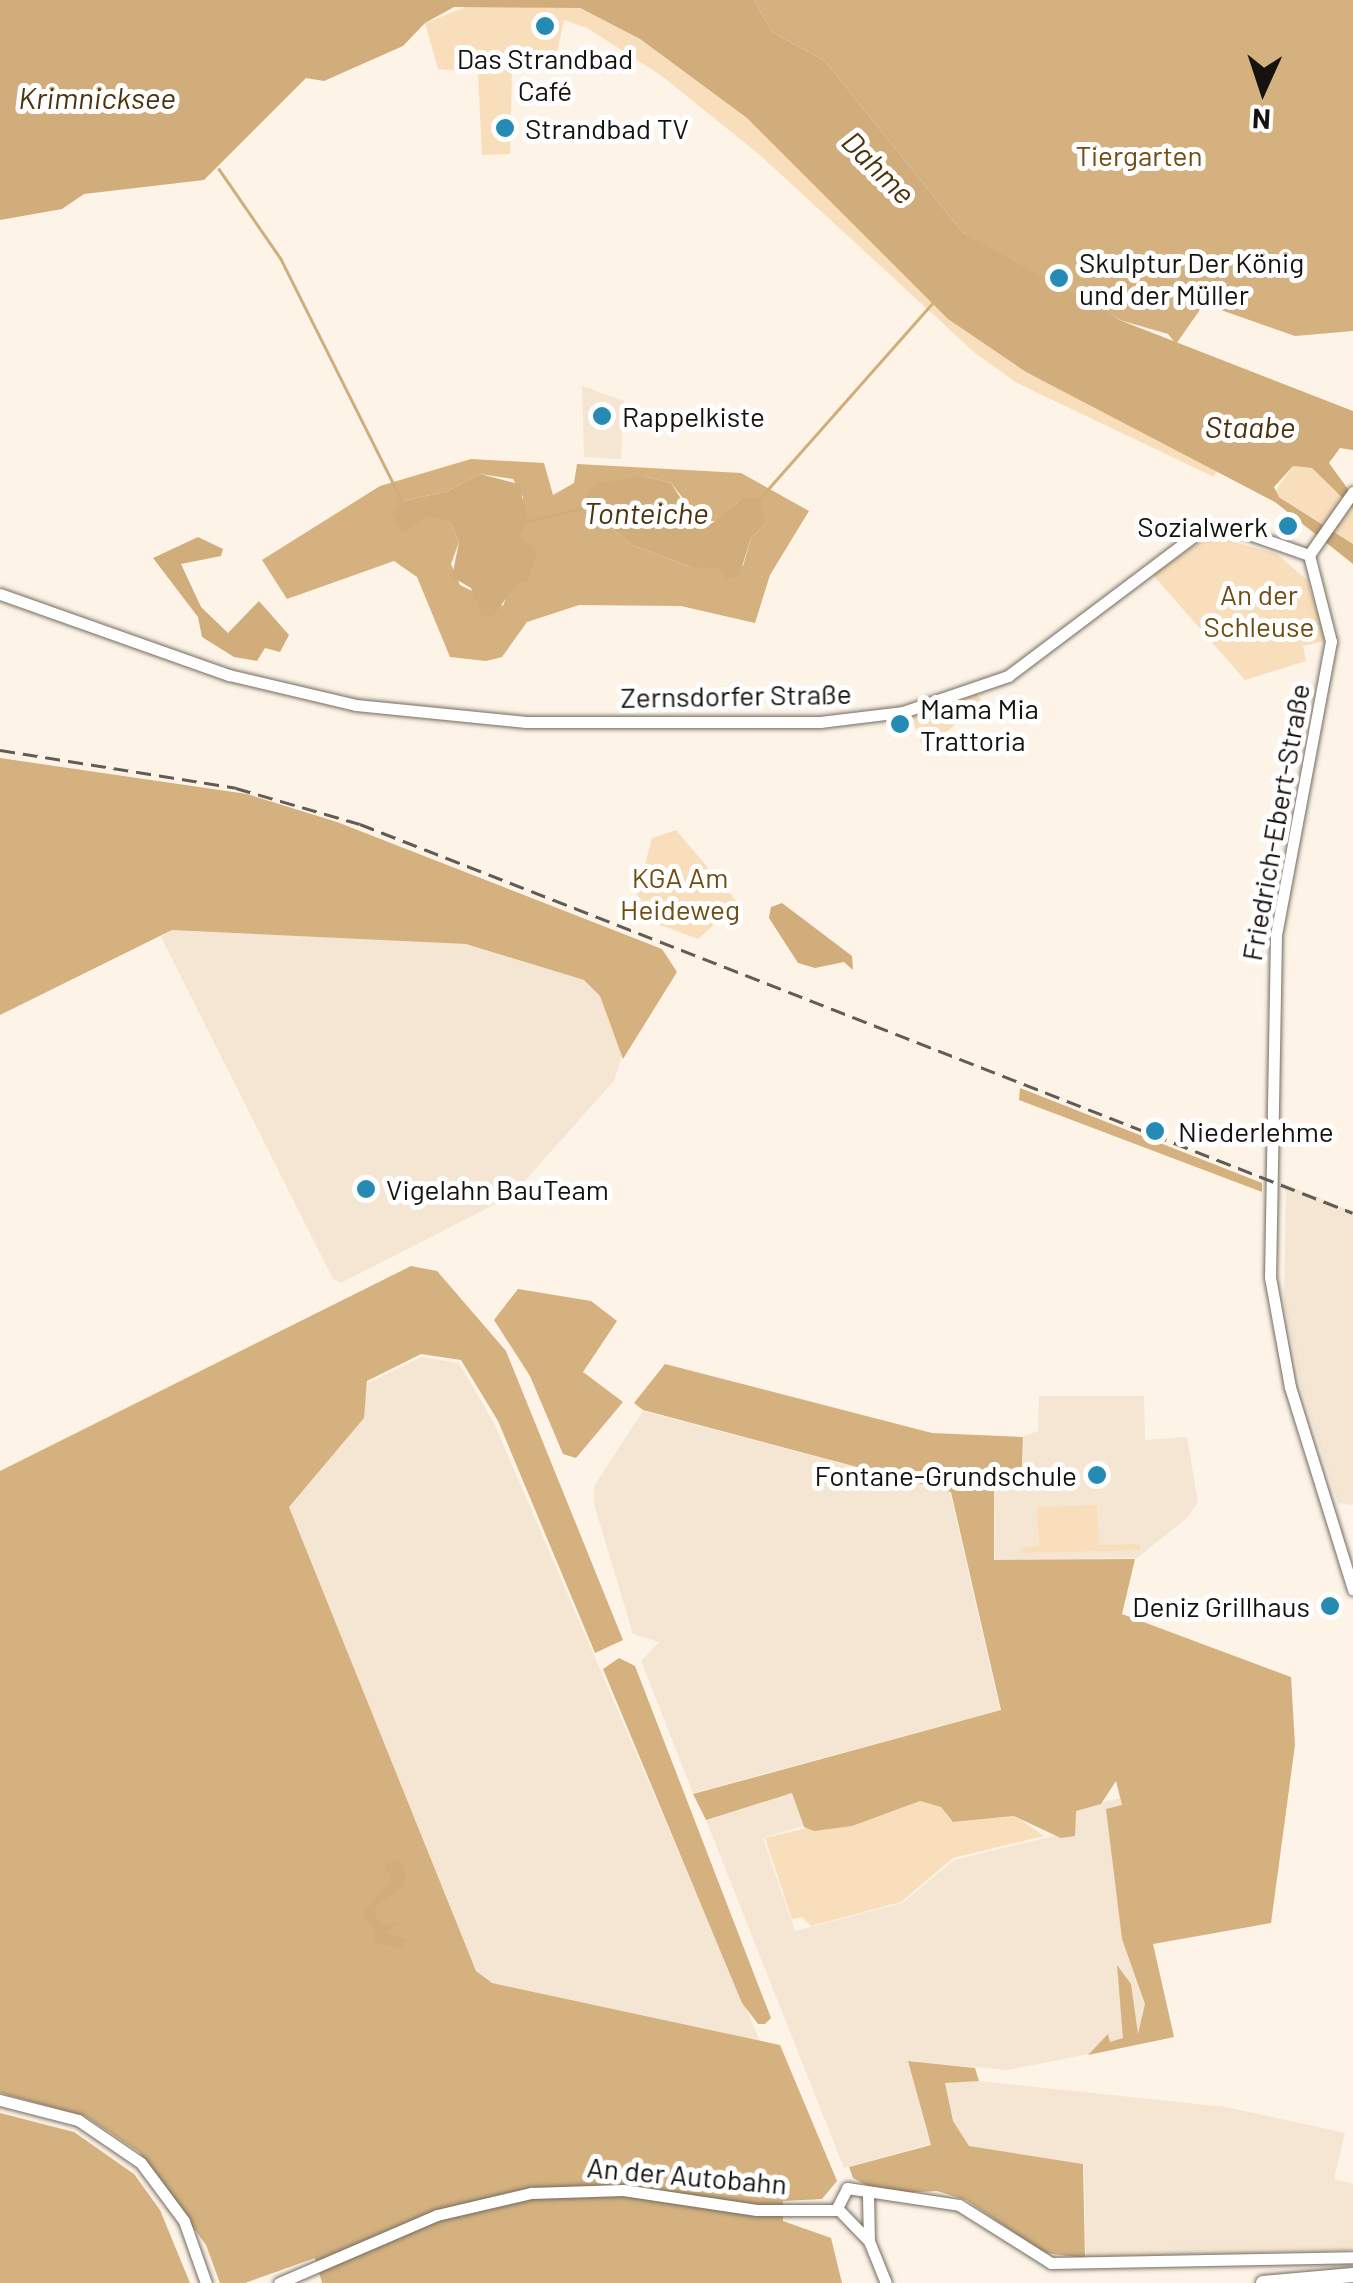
<!DOCTYPE html>
<html>
<head>
<meta charset="utf-8">
<style>
  body { margin:0 }
  #map { position:relative; width:1353px; height:2283px; overflow:hidden; background:#fdf3e6; font-family:Barlow,sans-serif }
  div>[style] { position:absolute }
  [style*='--x'] { left:calc(var(--x)*1px); top:calc(var(--y)*1px); width:calc(var(--w)*1px); rotate:calc(var(--a)*1deg) }
  .built>* { inset:0; background:#f4e6d3 }
  .green>* { inset:0; background:#f9debb }
  .forest>* { inset:0; background:#d4b17f }
  .water>* { inset:0; background:#d1ad7c }
  .stream>* { height:2.5px; margin:-1.25px; padding:0 1.25px; transform-origin:1.25px; border-radius:1.25px; background:#d1ad7c }
  .roads { filter:drop-shadow(0 0 2px #746c61) drop-shadow(0 0 2px #746c61) }
  .secondary>* { height:11px; margin:-5.5px; padding:0 5.5px; transform-origin:5.5px; border-radius:5.5px; background:#fff }
  .highway>* { height:14px; margin:-7px; padding:0 7px; transform-origin:7px; border-radius:7px; background:#fff }
  .rail>* { height:2.5px; margin-top:-1.25px; transform-origin:0; background:repeating-linear-gradient(90deg,#625c56 0 15px,transparent 0 23px) }
  .dots>* { width:28px; height:28px; translate:-50% -50%; box-sizing:border-box; border:5px solid #fff; border-radius:50% }
  span { translate:-50% -50%; white-space:nowrap; text-align:center; line-height:1.15; -webkit-text-stroke:10px #fff; paint-order:stroke }
  .poi-label { font-size:28px; color:#16130f }
  .left { translate:0 -50%; text-align:left }
  .right { translate:-100% -50%; text-align:right }
  .park-label { font-size:28px; color:#704d12 }
  .street-label { font-size:28px; color:#16130f }
  .water-label { font-size:30px; color:#4c330b; font-style:italic }
  .north { position:absolute; left:1213px; top:40px; width:100px; height:100px; -webkit-text-stroke:8px #fff; paint-order:stroke; rotate:183deg; font-size:28px; font-weight:700; line-height:40px; text-align:center; color:#16130f }
  .north::after { content:''; display:block; margin:auto; width:35px; height:45px; background:#16130f; clip-path:polygon(50% 0,100% 100%,50% 72%,0 100%) }
</style>
</head>
<body>
<div id="map">
  <div class="built">
    <i style="clip-path:polygon(582px 386px,624px 401px,621px 459px,584px 457px)"></i>
    <i style="clip-path:polygon(172px 930px,466px 944px,584px 980px,600px 996px,622px 1056px,614px 1081px,511px 1196px,341px 1283px,333px 1279px,161px 937px)"></i>
    <i style="clip-path:polygon(1280px 1182px,1353px 1212px,1353px 1505px,1338px 1503px,1301px 1387px,1284px 1300px,1286px 1192px)"></i>
    <i style="clip-path:polygon(421px 1357px,459px 1363px,494px 1423px,760px 2041px,491px 1983px,476px 1971px,289px 1507px,363px 1418px,368px 1383px)"></i>
    <i style="clip-path:polygon(1039px 1396px,1144px 1396px,1145px 1440px,1187px 1437px,1198px 1502px,1187px 1518px,1137px 1558px,995px 1560px,994px 1478px,1023px 1467px,1024px 1436px,1038px 1431px)"></i>
    <i style="clip-path:polygon(643px 1411px,950px 1492px,1000px 1710px,693px 1793px,641px 1661px,659px 1642px,633px 1634px,594px 1504px,594px 1486px)"></i>
    <i style="clip-path:polygon(793px 1793px,803px 1826px,763px 1838px,795px 1931px,902px 1903px,954px 1860px,1074px 1831px,1071px 1809px,1120px 1798px,1174px 2037px,1008px 2070px,908px 2061px,930px 2144px,844px 2168px,706px 1820px)"></i>
    <i style="clip-path:polygon(979px 2081px,1226px 2107px,1345px 2133px,1334px 2179px,1353px 2184px,1353px 2250px,1086px 2258px,1084px 2164px,969px 2146px,953px 2121px,945px 2083px)"></i>
  </div>
  <div class="green">
    <i style="clip-path:polygon(468px 6px,579px 8px,640px 39px,747px 118px,1026px 372px,1217px 470px,1214px 477px,1017px 383px,975px 353px,761px 156px,662px 76px,587px 28px,564px 20px,555px 62px,512px 67px,510px 154px,482px 155px,478px 73px,438px 69px,425px 23px)"></i>
    <i style="clip-path:polygon(1293px 466px,1312px 468px,1331px 480px,1353px 508px,1353px 544px,1274px 493px)"></i>
    <i style="clip-path:polygon(1220px 538px,1277px 554px,1307px 580px,1324px 634px,1324px 641px,1303px 646px,1306px 661px,1245px 680px,1153px 575px,1196px 544px)"></i>
    <i style="clip-path:polygon(977px 694px,982px 701px,924px 751px,911px 715px)"></i>
    <i style="clip-path:polygon(676px 830px,738px 903px,698px 939px,632px 914px,652px 838px)"></i>
    <i style="clip-path:polygon(1097px 1505px,1099px 1545px,1140px 1544px,1140px 1550px,1021px 1553px,1020px 1548px,1039px 1546px,1037px 1507px)"></i>
    <i style="clip-path:polygon(920px 1801px,941px 1807px,953px 1822px,1015px 1816px,1044px 1836px,953px 1858px,901px 1902px,811px 1926px,802px 1917px,792px 1919px,765px 1838px)"></i>
  </div>
  <div class="forest">
    <i style="clip-path:polygon(754px 0,1353px 0,1353px 331px,1295px 336px,1204px 304px,1176px 344px,1168px 334px,1123px 321px,1032px 276px,963px 233px,825px 61px,772px 32px)"></i>
    <i style="clip-path:polygon(evenodd,471px 459px,544px 463px,553px 495px,574px 483px,577px 464px,741px 473px,809px 511px,770px 575px,755px 623px,681px 606px,579px 605px,527px 622px,502px 657px,486px 661px,450px 657px,417px 577px,394px 561px,287px 599px,262px 560px,380px 486px,471px 459px,480px 474px,513px 479px,523px 497px,519px 535px,525px 547px,503px 606px,460px 585px,451px 564px,459px 542px,450px 522px,402px 501px,446px 492px,480px 474px,471px 459px,642px 476px,671px 483px,701px 521px,722px 521px,737px 503px,765px 524px,751px 538px,743px 566px,691px 567px,632px 545px,586px 507px,642px 476px)"></i>
    <i style="clip-path:polygon(0 758px,247px 794px,337px 822px,662px 949px,677px 972px,623px 1059px,600px 996px,584px 980px,466px 944px,172px 930px,0 1015px)"></i>
    <i style="clip-path:polygon(1020px 1088px,1262px 1183px,1262px 1192px,1019px 1100px)"></i>
    <i style="clip-path:polygon(411px 1266px,437px 1271px,506px 1351px,623px 1640px,595px 1653px,498px 1421px,461px 1360px,421px 1354px,367px 1381px,364px 1418px,289px 1507px,476px 1971px,492px 1983px,780px 2045px,837px 2181px,822px 2199px,783px 2201px,783px 2221px,831px 2238px,842px 2283px,322px 2283px,315px 2258px,245px 2283px,220px 2283px,206px 2245px,139px 2152px,85px 2116px,0 2093px,0 1471px)"></i>
    <i style="clip-path:polygon(518px 1289px,591px 1301px,617px 1321px,583px 1372px,623px 1402px,576px 1458px,563px 1454px,530px 1376px,494px 1320px)"></i>
    <i style="clip-path:polygon(665px 1364px,932px 1433px,1023px 1437px,1022px 1467px,994px 1478px,994px 1560px,1135px 1559px,1122px 1614px,1291px 1677px,1295px 1745px,1271px 1923px,1153px 1944px,1174px 2037px,1088px 2055px,1108px 2034px,1110px 2042px,1123px 2038px,1117px 1965px,1131px 1984px,1138px 2034px,1145px 2004px,1122px 1939px,1106px 1809px,1122px 1805px,1116px 1781px,1101px 1804px,1076px 1811px,1075px 1836px,1061px 1838px,1014px 1816px,953px 1822px,941px 1807px,920px 1801px,852px 1826px,814px 1831px,804px 1827px,792px 1793px,706px 1820px,693px 1794px,1001px 1710px,951px 1492px,643px 1410px,634px 1403px)"></i>
    <i style="clip-path:polygon(619px 1658px,635px 1666px,771px 2018px,765px 2024px,758px 2024px,742px 2003px,603px 1669px)"></i>
    <i style="clip-path:polygon(908px 2061px,975px 2068px,979px 2081px,945px 2083px,953px 2121px,969px 2146px,1083px 2164px,1085px 2258px,1045px 2253px,966px 2200px,937px 2191px,882px 2194px,853px 2178px,849px 2167px,931px 2145px)"></i>
    <i style="clip-path:polygon(0 2113px,74px 2132px,134px 2174px,160px 2210px,190px 2283px,0 2283px)"></i>
  </div>
  <div class="water">
    <i style="clip-path:polygon(0 0,754px 0,772px 32px,825px 61px,963px 233px,1122px 321px,1353px 411px,1353px 450px,1340px 448px,1329px 463px,1353px 496px,1353px 508px,1312px 468px,1293px 466px,1274px 487px,1279px 497px,1353px 544px,1353px 564px,1275px 502px,1026px 372px,948px 319px,747px 118px,640px 39px,580px 8px,454px 7px,425px 23px,403px 46px,324px 81px,306px 78px,204px 180px,84px 194px,62px 209px,0 220px)"></i>
    <i style="clip-path:polygon(480px 474px,519px 484px,528px 521px,519px 535px,537px 552px,528px 581px,517px 584px,493px 616px,482px 616px,471px 588px,452px 577px,459px 542px,450px 522px,427px 516px,402px 533px,391px 513px,402px 501px,446px 492px)"></i>
    <i style="clip-path:polygon(642px 476px,671px 483px,690px 513px,711px 524px,744px 498px,760px 498px,765px 524px,751px 538px,739px 576px,727px 579px,717px 568px,691px 567px,632px 545px,586px 507px,587px 491px,598px 483px)"></i>
    <i style="clip-path:polygon(198px 537px,223px 549px,221px 556px,181px 564px,201px 607px,228px 633px,259px 601px,289px 635px,280px 652px,265px 648px,257px 661px,234px 657px,202px 637px,198px 617px,153px 558px)"></i>
    <i style="clip-path:polygon(782px 903px,852px 956px,853px 970px,844px 962px,815px 968px,798px 963px,769px 918px,771px 907px)"></i>
    <i style="clip-path:polygon(397px 1860px,405px 1867px,405px 1885px,377px 1905px,375px 1916px,382px 1926px,399px 1922px,386px 1932px,406px 1939px,402px 1948px,374px 1943px,375px 1929px,362px 1915px,391px 1880px,385px 1864px)"></i>
  </div>
  <div class="stream">
    <i style="--x:219;--y:169;--w:109;--a:55.4"></i>
    <i style="--x:281;--y:259;--w:271;--a:63.4"></i>
    <i style="--x:760;--y:498;--w:263;--a:-48.5"></i>
    <i style="--x:528;--y:521;--w:60;--a:-13.6"></i>
  </div>
  <div class="roads">
    <div class="secondary">
      <i style="--x:1309;--y:555;--w:89;--a:75.7"></i>
      <i style="--x:1331;--y:641;--w:299;--a:100.6"></i>
      <i style="--x:1276;--y:935;--w:342;--a:91"></i>
      <i style="--x:1270;--y:1277;--w:112;--a:79.7"></i>
      <i style="--x:1290;--y:1387;--w:212;--a:72.7"></i>
      <i style="--x:1309;--y:555;--w:77;--a:-55.1"></i>
      <i style="--x:0;--y:594;--w:243;--a:19.5"></i>
      <i style="--x:229;--y:675;--w:130;--a:13.3"></i>
      <i style="--x:356;--y:705;--w:171;--a:5.7"></i>
      <i style="--x:526;--y:722;--w:294;--a:0"></i>
      <i style="--x:820;--y:722;--w:84;--a:-6.9"></i>
      <i style="--x:903;--y:712;--w:111;--a:-18.9"></i>
      <i style="--x:1008;--y:676;--w:239;--a:-37"></i>
      <i style="--x:1199;--y:532;--w:36;--a:-5"></i>
      <i style="--x:1235;--y:529;--w:78;--a:19.4"></i>
      <i style="--x:0;--y:2100;--w:81;--a:14.4"></i>
      <i style="--x:78;--y:2120;--w:76;--a:34.3"></i>
      <i style="--x:141;--y:2163;--w:72;--a:53.4"></i>
      <i style="--x:184;--y:2221;--w:66;--a:70.5"></i>
      <i style="--x:868;--y:2195;--w:46;--a:88.8"></i>
      <i style="--x:869;--y:2241;--w:45;--a:68"></i>
      <i style="--x:869;--y:2241;--w:46;--a:-134.1"></i>
      <i style="--x:837;--y:2208;--w:22;--a:-63"></i>
      <i style="--x:847;--y:2188;--w:113;--a:8.6"></i>
      <i style="--x:959;--y:2205;--w:109;--a:32.2"></i>
      <i style="--x:1051;--y:2263;--w:302;--a:-1.1"></i>
      <i style="--x:279;--y:2283;--w:172;--a:-23.3"></i>
      <i style="--x:437;--y:2215;--w:97;--a:-13.2"></i>
      <i style="--x:531;--y:2193;--w:92;--a:-1.9"></i>
      <i style="--x:623;--y:2190;--w:135;--a:8.5"></i>
      <i style="--x:757;--y:2210;--w:81;--a:0"></i>
    </div>
    <div class="highway">
      <i style="--x:1263;--y:2283;--w:90;--a:-5.1"></i>
    </div>
  </div>
  <div class="rail">
    <i style="--x:0;--y:750;--w:239;--a:9.1"></i>
    <i style="--x:236;--y:788;--w:129;--a:16.2"></i>
    <i style="--x:360;--y:824;--w:1066;--a:21.39"></i>
  </div>
  <div class="dots">
    <i style="left:545px;top:26px;background:#268bb4"></i>
    <i style="left:505px;top:128px;background:#268bb4"></i>
    <i style="left:1059px;top:278px;background:#268bb4"></i>
    <i style="left:602px;top:416px;background:#268bb4"></i>
    <i style="left:1288px;top:526px;background:#268bb4"></i>
    <i style="left:900px;top:724px;background:#268bb4"></i>
    <i style="left:1155px;top:1131px;background:#268bb4"></i>
    <i style="left:366px;top:1189px;background:#268bb4"></i>
    <i style="left:1097px;top:1475px;background:#268bb4"></i>
    <i style="left:1330px;top:1606px;background:#268bb4"></i>
  </div>
  <div class="poi-label">
    <span style="left:545px;top:74px">Das Strandbad<br>Café</span>
    <span class="left" style="left:525px;top:128px">Strandbad TV</span>
    <span class="left" style="left:1079px;top:278px">Skulptur Der König<br>und der Müller</span>
    <span class="left" style="left:622px;top:416px">Rappelkiste</span>
    <span class="right" style="left:1268px;top:526px">Sozialwerk</span>
    <span class="left" style="left:920px;top:724px">Mama Mia<br>Trattoria</span>
    <span class="left" style="left:1178px;top:1131px">Niederlehme</span>
    <span class="left" style="left:386px;top:1189px">Vigelahn BauTeam</span>
    <span class="right" style="left:1077px;top:1475px">Fontane-Grundschule</span>
    <span class="right" style="left:1310px;top:1606px">Deniz Grillhaus</span>
  </div>
  <div class="park-label">
    <span style="left:1139px;top:155px">Tiergarten</span>
    <span style="left:1259px;top:610px">An der<br>Schleuse</span>
    <span style="left:680px;top:893px">KGA Am<br>Heideweg</span>
  </div>
  <div class="street-label">
    <span style="left:736px;top:695px;rotate:-1deg">Zernsdorfer Straße</span>
    <span style="left:1275px;top:822px;rotate:-80deg">Friedrich-Ebert-Straße</span>
    <span style="left:687px;top:2175px;rotate:5deg">An der Autobahn</span>
  </div>
  <div class="water-label">
    <span style="left:97px;top:97px">Krimnicksee</span>
    <span style="left:879px;top:167px;rotate:45deg">Dahme</span>
    <span style="left:1250px;top:426px">Staabe</span>
    <span style="left:646px;top:512px">Tonteiche</span>
  </div>
  <div class="north">N</div>
</div>
</body>
</html>
